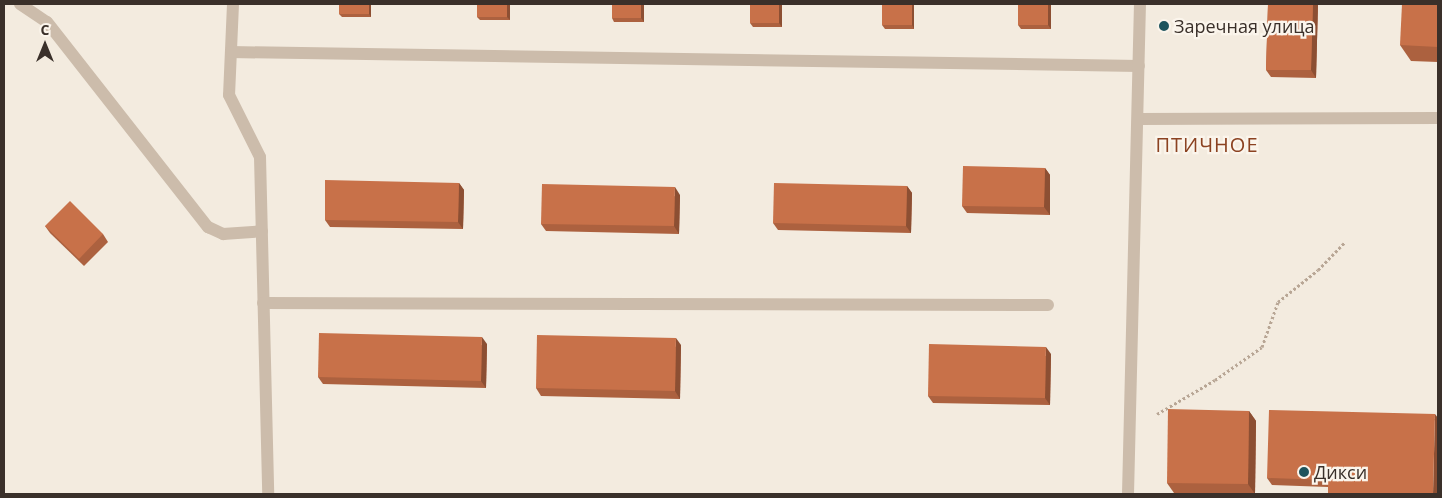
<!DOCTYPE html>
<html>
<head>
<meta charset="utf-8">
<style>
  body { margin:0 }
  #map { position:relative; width:1442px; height:498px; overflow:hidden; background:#f3ebdf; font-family:"Open Sans",sans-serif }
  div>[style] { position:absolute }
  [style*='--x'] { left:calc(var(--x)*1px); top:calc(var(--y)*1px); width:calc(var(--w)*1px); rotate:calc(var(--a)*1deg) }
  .path>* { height:3px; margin-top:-1.5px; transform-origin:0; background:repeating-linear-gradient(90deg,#b8a695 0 2.5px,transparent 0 5px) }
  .minor>* { height:12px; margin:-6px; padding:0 6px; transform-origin:6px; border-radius:6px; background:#ccbcab }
  .wall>* { inset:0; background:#ac613f }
  .shaded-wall>* { inset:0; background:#8c4f33 }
  .building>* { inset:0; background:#c87149 }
  .dots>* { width:14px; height:14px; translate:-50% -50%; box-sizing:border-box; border:2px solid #fbf5ec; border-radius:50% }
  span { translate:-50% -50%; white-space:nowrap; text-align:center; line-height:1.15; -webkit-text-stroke:4.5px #fbf5ec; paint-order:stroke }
  .poi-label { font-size:18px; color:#3a302a }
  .left { translate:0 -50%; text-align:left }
  .quarter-label { font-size:20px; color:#8b4221; letter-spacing:1px }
  .frame { position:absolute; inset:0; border:5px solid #3a302a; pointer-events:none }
  .north { position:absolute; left:20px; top:20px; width:50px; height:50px; -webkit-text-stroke:4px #fbf5ec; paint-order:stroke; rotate:0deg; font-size:14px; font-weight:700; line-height:20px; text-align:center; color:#3a302a }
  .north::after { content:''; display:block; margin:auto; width:18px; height:22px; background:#3a302a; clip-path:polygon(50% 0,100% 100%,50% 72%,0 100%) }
</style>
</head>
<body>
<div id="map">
  <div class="path">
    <i style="--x:1157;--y:414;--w:67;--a:-30.4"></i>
    <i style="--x:1215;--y:380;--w:57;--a:-35.1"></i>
    <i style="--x:1262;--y:347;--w:48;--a:-70.4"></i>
    <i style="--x:1278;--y:302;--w:51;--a:-38.7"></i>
    <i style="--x:1318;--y:270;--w:40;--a:-46"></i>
  </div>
  <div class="minor">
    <i style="--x:20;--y:4;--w:32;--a:34"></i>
    <i style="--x:47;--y:22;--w:261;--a:51.9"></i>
    <i style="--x:208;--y:227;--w:17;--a:25"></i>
    <i style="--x:223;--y:234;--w:39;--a:-4"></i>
    <i style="--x:233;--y:4;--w:91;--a:92.5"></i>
    <i style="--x:229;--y:95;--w:69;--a:63.4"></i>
    <i style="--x:260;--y:157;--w:337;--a:88.6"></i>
    <i style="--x:231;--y:52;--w:908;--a:0.88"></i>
    <i style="--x:1139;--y:119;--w:299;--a:-0.2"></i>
    <i style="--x:263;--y:303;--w:785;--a:0.15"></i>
    <i style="--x:1128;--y:494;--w:490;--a:-88.6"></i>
  </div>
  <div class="wall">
    <i style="clip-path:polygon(371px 4px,371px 17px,342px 17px,339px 14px)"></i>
    <i style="clip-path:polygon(510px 4px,510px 20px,480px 20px,477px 17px)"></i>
    <i style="clip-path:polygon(644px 4px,644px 22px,614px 22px,612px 18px)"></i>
    <i style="clip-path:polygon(782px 4px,782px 27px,753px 27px,750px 23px)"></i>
    <i style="clip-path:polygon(914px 4px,914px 29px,885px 29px,882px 25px)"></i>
    <i style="clip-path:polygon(1051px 4px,1051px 29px,1021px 29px,1018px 25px)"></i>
    <i style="clip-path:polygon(1268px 4px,1318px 4px,1316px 78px,1271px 77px,1266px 70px)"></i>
    <i style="clip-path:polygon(1438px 4px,1438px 62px,1411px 61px,1400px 45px)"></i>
    <i style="clip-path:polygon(1045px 168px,1050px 175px,1050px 215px,967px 213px,962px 206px)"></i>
    <i style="clip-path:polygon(459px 183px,464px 190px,463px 229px,330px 227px,325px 220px)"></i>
    <i style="clip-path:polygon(907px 186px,912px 193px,911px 233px,778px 230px,773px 223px)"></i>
    <i style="clip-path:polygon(680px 195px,679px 234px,546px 231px,541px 224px)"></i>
    <i style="clip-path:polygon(45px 226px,103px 234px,108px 242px,84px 266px,50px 233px)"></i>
    <i style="clip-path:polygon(487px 344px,486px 388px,323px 384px,318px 377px)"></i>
    <i style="clip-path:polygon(681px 345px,680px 399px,541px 396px,536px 388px)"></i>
    <i style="clip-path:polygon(1051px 354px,1050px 405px,933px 403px,928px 396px)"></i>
    <i style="clip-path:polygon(1249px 411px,1256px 421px,1255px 494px,1174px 493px,1167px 483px)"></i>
    <i style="clip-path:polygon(1438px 418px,1328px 487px,1272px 485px,1267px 478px)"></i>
  </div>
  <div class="shaded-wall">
    <i style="clip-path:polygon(369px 4px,371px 4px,371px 17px,369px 14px)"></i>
    <i style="clip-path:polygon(507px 4px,510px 4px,510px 20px,507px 17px)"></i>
    <i style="clip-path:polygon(641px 4px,644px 4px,644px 22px,641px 18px)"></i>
    <i style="clip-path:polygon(779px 4px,782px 4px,782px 27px,779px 23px)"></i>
    <i style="clip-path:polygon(912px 4px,914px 4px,914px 29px,912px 25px)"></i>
    <i style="clip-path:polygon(1048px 4px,1051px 4px,1051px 29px,1048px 25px)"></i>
    <i style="clip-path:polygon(1313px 4px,1318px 4px,1316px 78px,1311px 70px)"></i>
    <i style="clip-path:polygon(1045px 168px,1050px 175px,1050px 215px,1044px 207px)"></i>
    <i style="clip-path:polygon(459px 183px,464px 190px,463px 229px,458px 222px)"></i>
    <i style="clip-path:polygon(907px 186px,912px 193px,911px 233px,906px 226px)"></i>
    <i style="clip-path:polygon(675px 187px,680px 195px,679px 234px,674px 226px)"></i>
    <i style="clip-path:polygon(482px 337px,487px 344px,486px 388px,481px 381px)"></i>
    <i style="clip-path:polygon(676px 338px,681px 345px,680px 399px,675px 391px)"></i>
    <i style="clip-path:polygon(1046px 347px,1051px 354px,1050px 405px,1045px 398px)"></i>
    <i style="clip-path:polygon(1249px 411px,1256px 421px,1255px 494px,1248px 484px)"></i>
    <i style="clip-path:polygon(1435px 414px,1438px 418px,1438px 494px,1433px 494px)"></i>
  </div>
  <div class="building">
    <i style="clip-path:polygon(339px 4px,369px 4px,369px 14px,339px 14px)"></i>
    <i style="clip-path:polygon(477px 4px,507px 4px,507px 17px,477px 17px)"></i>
    <i style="clip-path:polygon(612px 4px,641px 4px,641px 18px,612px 18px)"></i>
    <i style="clip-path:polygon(750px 4px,779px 4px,779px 23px,750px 23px)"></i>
    <i style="clip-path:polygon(882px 4px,912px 4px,912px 25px,882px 25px)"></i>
    <i style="clip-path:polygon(1018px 4px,1048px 4px,1048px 25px,1018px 25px)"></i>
    <i style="clip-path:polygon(1268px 4px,1313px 4px,1311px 70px,1266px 70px)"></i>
    <i style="clip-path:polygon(1402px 4px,1438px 4px,1438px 47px,1400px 45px)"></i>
    <i style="clip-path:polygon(963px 166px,1045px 168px,1044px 207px,962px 206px)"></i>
    <i style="clip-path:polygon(325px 180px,459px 183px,458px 222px,325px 220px)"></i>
    <i style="clip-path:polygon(774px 183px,907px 186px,906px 226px,773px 223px)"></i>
    <i style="clip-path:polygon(542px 184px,675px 187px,674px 226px,541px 224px)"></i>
    <i style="clip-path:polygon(70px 201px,103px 234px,79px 259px,45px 226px)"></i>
    <i style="clip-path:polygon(319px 333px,482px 337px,481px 381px,318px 377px)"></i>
    <i style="clip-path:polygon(537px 335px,676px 338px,675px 391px,536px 388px)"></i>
    <i style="clip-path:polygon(929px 344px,1046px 347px,1045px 398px,928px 396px)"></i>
    <i style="clip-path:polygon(1168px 409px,1249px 411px,1248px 484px,1167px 483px)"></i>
    <i style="clip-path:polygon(1269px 410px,1435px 414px,1433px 494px,1328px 494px,1328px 480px,1267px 478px)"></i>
  </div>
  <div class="dots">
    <i style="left:1164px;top:26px;background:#1e545d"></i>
    <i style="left:1304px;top:472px;background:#1e545d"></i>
  </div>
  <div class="poi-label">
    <span class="left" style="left:1174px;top:26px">Заречная улица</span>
    <span class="left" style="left:1314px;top:472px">Дикси</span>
  </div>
  <div class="quarter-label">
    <span style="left:1207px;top:144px">ПТИЧНОЕ</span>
  </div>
  <div class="frame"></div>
  <div class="north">С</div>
</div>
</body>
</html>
